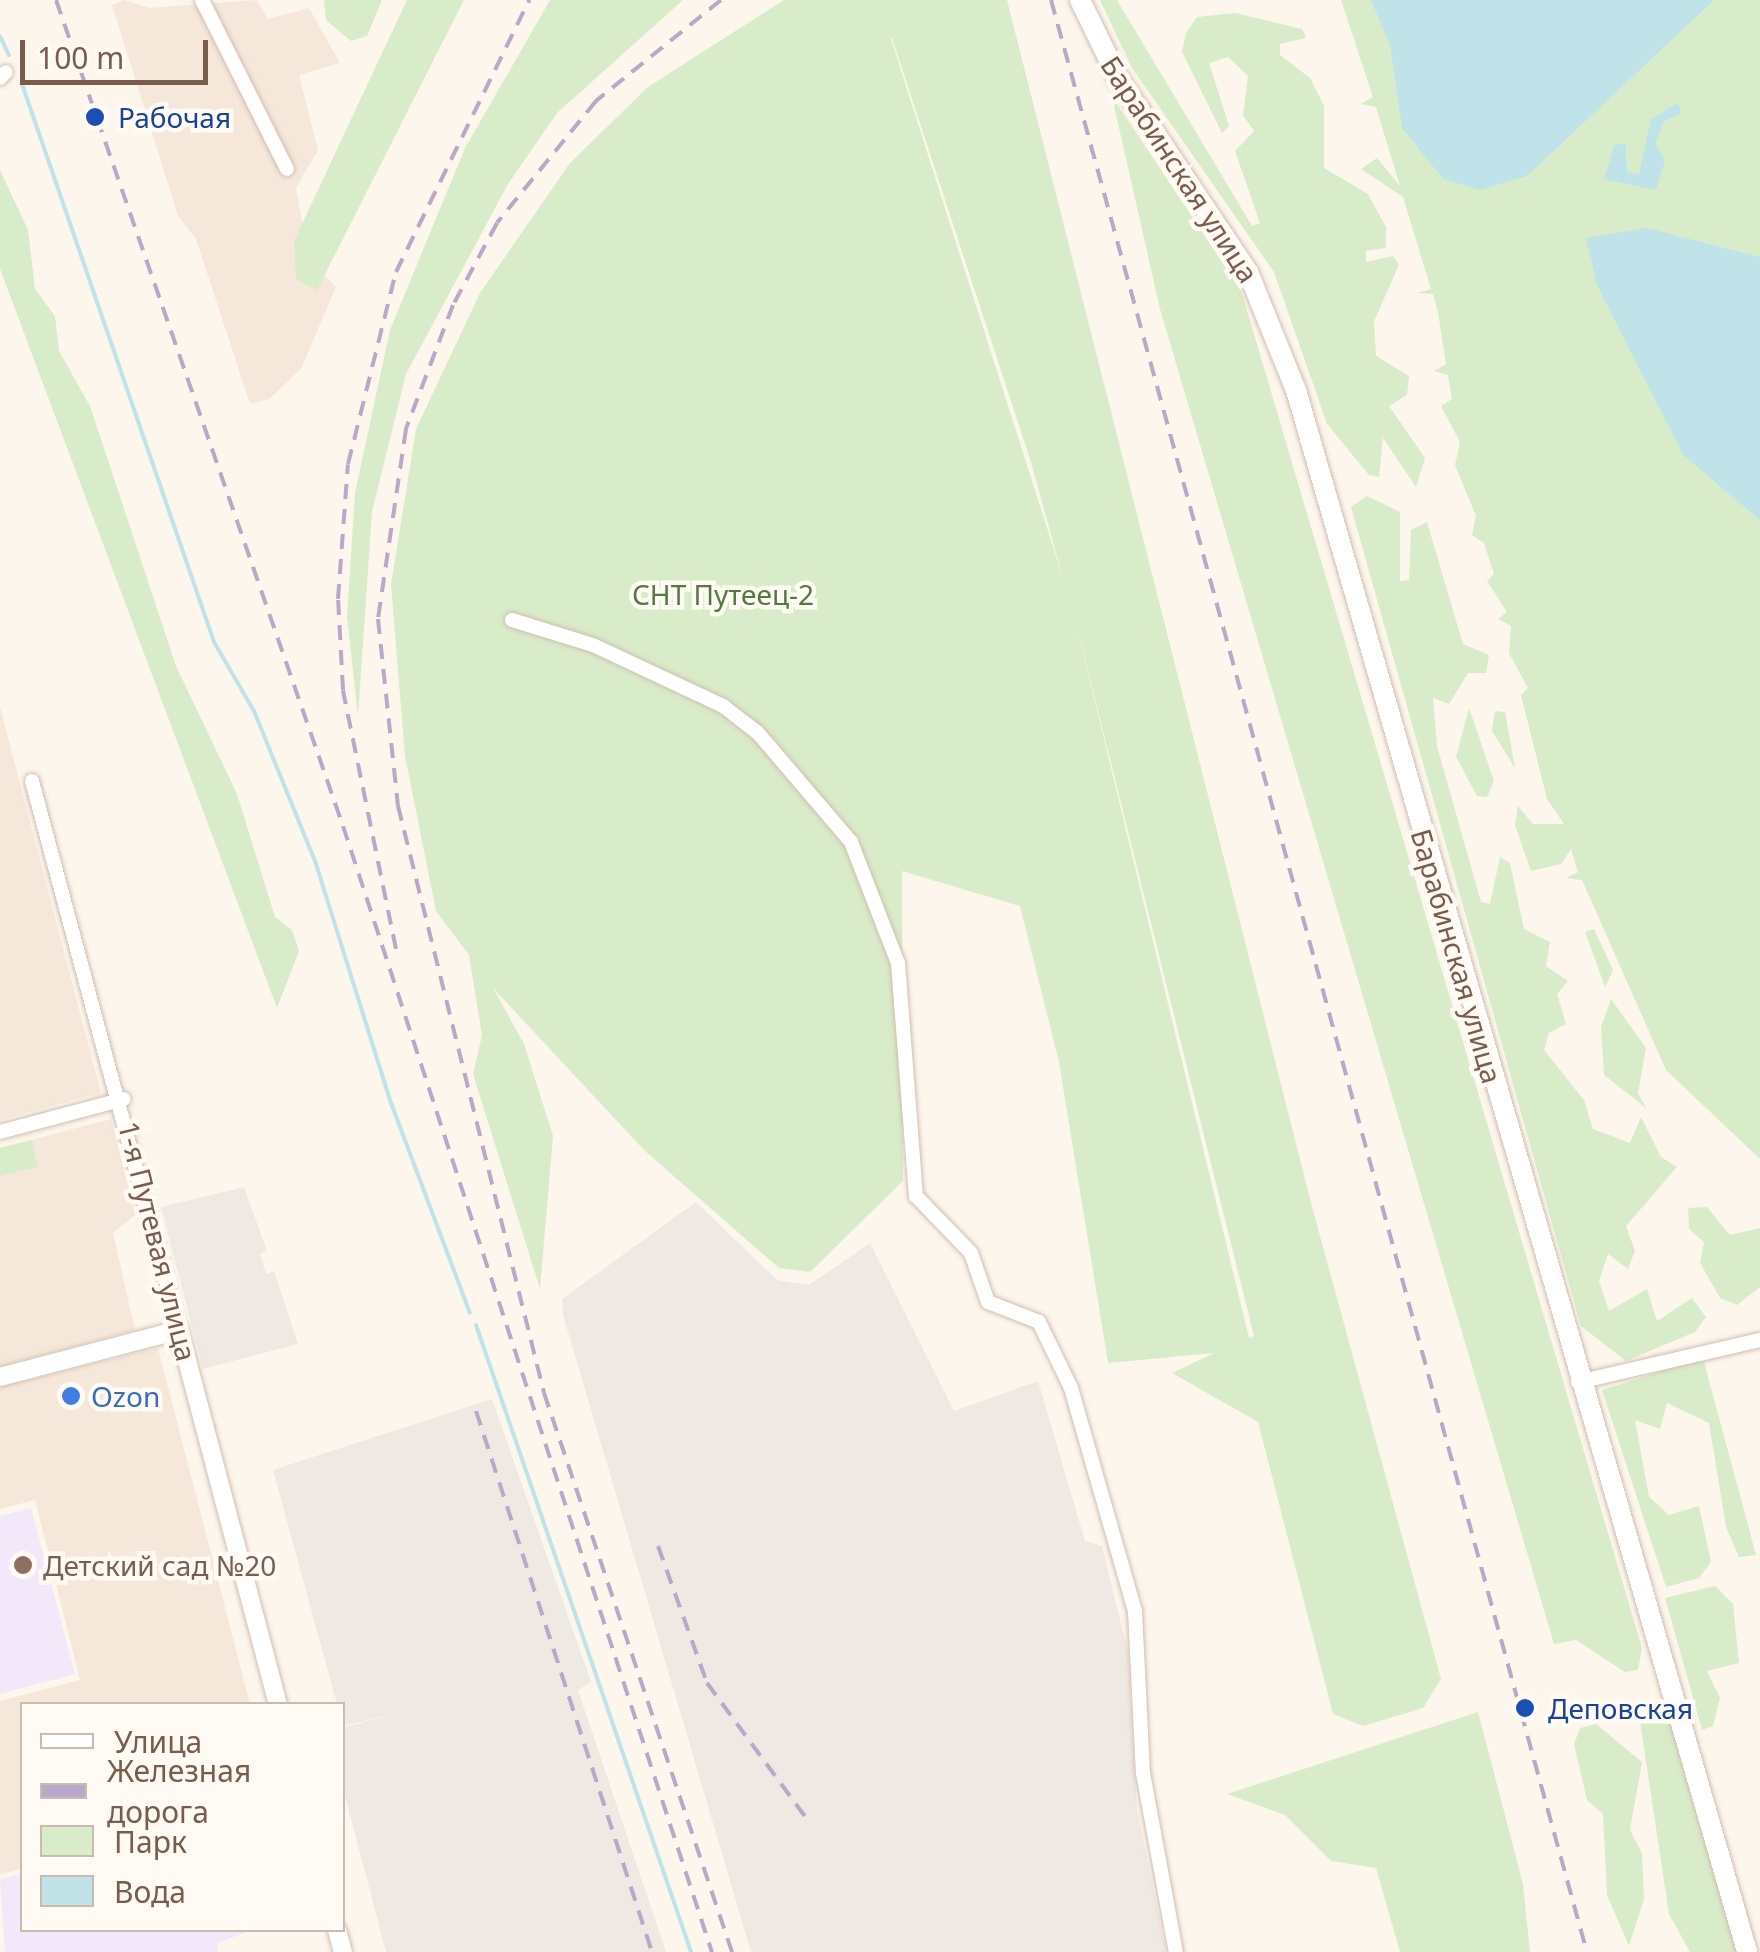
<!DOCTYPE html>
<html>
<head>
<meta charset="utf-8">
<style>
  body { margin:0 }
  #map { position:relative; width:1760px; height:1952px; overflow:hidden; background:#fdf6ec; font-family:"Noto Sans",sans-serif }
  div>[style] { position:absolute }
  [style*='--x'] { left:calc(var(--x)*1px); top:calc(var(--y)*1px); width:calc(var(--w)*1px); rotate:calc(var(--a)*1deg) }
  .residential>* { inset:0; background:#f5e8da }
  .industrial>* { inset:0; background:#efe9e4 }
  .education>* { inset:0; background:#f3e8fa }
  .green>* { inset:0; background:#d8ecc9 }
  .water>* { inset:0; background:#bfe3e8 }
  .stream>* { height:4px; margin:-2px; padding:0 2px; transform-origin:2px; border-radius:2px; background:#bfe3e8 }
  .roads { filter:drop-shadow(0 0 2px #d1beb0) drop-shadow(0 0 2px #d1beb0) }
  .minor>* { height:14px; margin:-7px; padding:0 7px; transform-origin:7px; border-radius:7px; background:#fff }
  .tertiary>* { height:18px; margin:-9px; padding:0 9px; transform-origin:9px; border-radius:9px; background:#fff }
  .secondary>* { height:20px; margin:-10px; padding:0 10px; transform-origin:10px; border-radius:10px; background:#fff }
  .rail>* { height:4px; margin-top:-2px; transform-origin:0; background:repeating-linear-gradient(90deg,#b9a8c9 0 15px,transparent 0 25px) }
  .dots>* { width:28px; height:28px; translate:-50% -50%; box-sizing:border-box; border:5px solid #fffaf3; border-radius:50% }
  span { translate:-50% -50%; white-space:nowrap; text-align:center; line-height:1.15; -webkit-text-stroke:9px #fffaf3; paint-order:stroke }
  .transit-label { font-size:28px; color:#164399 }
  .left { translate:0 -50%; text-align:left }
  .street-label { font-size:28px; color:#7a5c4d }
  .park-label { font-size:28px; color:#537a41 }
  .shop-label { font-size:28px; color:#366cbe }
  .education-label { font-size:28px; color:#785e54 }
  .legend { position:absolute; left:20px; top:1702px; width:325px; height:230px; box-sizing:border-box; background:#fffaf3; border:2px solid #cabbb1; margin:0; padding:12px 18px; list-style:none; font-size:30px; color:#7a5c4d }
  .legend li { display:flex; align-items:center; gap:20px; height:50px }
  .legend b { width:50px; border:2px solid #cabbb1 }
  .scale { position:absolute; left:20px; top:40px; width:188px; height:45px; box-sizing:border-box; border:5px solid #7a5c4d; border-top:0; padding-left:12px; font-size:30px; line-height:35px; white-space:nowrap; color:#7a5c4d; -webkit-text-stroke:8px #fffaf3; paint-order:stroke }
</style>
</head>
<body>
<div id="map">
  <div class="residential">
    <i style="clip-path:polygon(124px 0,149px 8px,257px 0,268px 19px,309px 8px,340px 63px,299px 75px,318px 150px,296px 188px,309px 259px,336px 287px,301px 369px,269px 399px,250px 404px,196px 239px,178px 216px,112px 5px)"></i>
    <i style="clip-path:polygon(0 707px,101px 1093px,0 1120px)"></i>
    <i style="clip-path:polygon(111px 1119px,135px 1215px,113px 1233px,135px 1330px,0 1367px,0 1148px)"></i>
    <i style="clip-path:polygon(158px 1348px,250px 1704px,22px 1704px,22px 1869px,0 1874px,0 1701px,80px 1680px,35px 1500px,0 1509px,0 1387px)"></i>
  </div>
  <div class="industrial">
    <i style="clip-path:polygon(244px 1187px,267px 1251px,260px 1254px,266px 1274px,274px 1271px,298px 1344px,203px 1369px,161px 1207px)"></i>
    <i style="clip-path:polygon(696px 1202px,777px 1280px,809px 1285px,870px 1243px,954px 1411px,1038px 1381px,1085px 1541px,1102px 1546px,1128px 1652px,1137px 1810px,1166px 1952px,751px 1952px,563px 1315px,562px 1299px)"></i>
    <i style="clip-path:polygon(492px 1399px,591px 1682px,578px 1690px,666px 1952px,386px 1952px,343px 1788px,342px 1728px,398px 1713px,343px 1726px,273px 1470px)"></i>
  </div>
  <div class="education">
    <i style="clip-path:polygon(31px 1508px,75px 1674px,0 1694px,0 1516px)"></i>
    <i style="clip-path:polygon(22px 1874px,22px 1930px,247px 1932px,217px 1943px,218px 1952px,5px 1952px,0 1879px)"></i>
  </div>
  <div class="green">
    <i style="clip-path:polygon(382px 0,367px 36px,351px 41px,326px 20px,324px 0)"></i>
    <i style="clip-path:polygon(407px 0,464px 0,317px 290px,296px 279px,294px 241px)"></i>
    <i style="clip-path:polygon(550px 0,683px 0,557px 113px,508px 184px,406px 374px,372px 512px,358px 716px,347px 617px,355px 493px,390px 330px,465px 148px)"></i>
    <i style="clip-path:polygon(evenodd,784px 0,1007px 0,1311px 1203px,1441px 1679px,1423px 1708px,1363px 1726px,1333px 1714px,1258px 1422px,1172px 1373px,1214px 1353px,1108px 1363px,1059px 1062px,1020px 906px,902px 871px,903px 1181px,810px 1272px,779px 1268px,644px 1150px,493px 988px,524px 1044px,553px 1136px,540px 1289px,473px 1074px,482px 1035px,469px 955px,436px 911px,405px 756px,391px 585px,416px 429px,480px 293px,570px 163px,648px 87px,784px 0,892px 38px,1030px 459px,1063px 578px,891px 39px,892px 38px,784px 0,1074px 615px,1254px 1336px,1250px 1338px,1249px 1338px,1074px 615px)"></i>
    <i style="clip-path:polygon(1100px 0,1117px 0,1252px 226px,1260px 223px,1235px 151px,1254px 131px,1243px 115px,1248px 76px,1228px 57px,1209px 63px,1229px 126px,1222px 133px,1182px 52px,1186px 33px,1197px 17px,1235px 13px,1302px 29px,1306px 38px,1280px 44px,1280px 55px,1310px 78px,1324px 106px,1324px 168px,1368px 194px,1386px 227px,1386px 248px,1366px 251px,1366px 262px,1393px 256px,1399px 265px,1374px 321px,1376px 356px,1409px 376px,1407px 395px,1389px 406px,1425px 458px,1416px 487px,1383px 438px,1379px 477px,1369px 475px,1327px 424px,1274px 272px,1132px 68px)"></i>
    <i style="clip-path:polygon(1341px 0,1760px 0,1760px 1159px,1666px 1070px,1582px 880px,1566px 878px,1578px 872px,1571px 849px,1561px 864px,1531px 871px,1515px 825px,1518px 806px,1533px 824px,1564px 824px,1547px 799px,1521px 695px,1528px 688px,1509px 653px,1511px 626px,1498px 619px,1507px 612px,1487px 581px,1494px 574px,1484px 543px,1472px 535px,1476px 516px,1455px 465px,1460px 442px,1441px 406px,1452px 399px,1448px 375px,1434px 371px,1446px 364px,1438px 312px,1433px 294px,1417px 293px,1431px 289px,1403px 197px,1361px 169px,1377px 158px,1400px 186px,1376px 107px,1361px 104px,1373px 97px)"></i>
    <i style="clip-path:polygon(1112px 97px,1241px 290px,1642px 1648px,1638px 1670px,1625px 1672px,1576px 1640px,1554px 1644px,1160px 309px)"></i>
    <i style="clip-path:polygon(0 170px,28px 230px,35px 289px,55px 316px,59px 351px,90px 406px,176px 666px,237px 794px,275px 917px,292px 930px,299px 951px,277px 1008px,0 269px)"></i>
    <i style="clip-path:polygon(1367px 496px,1400px 512px,1400px 581px,1409px 580px,1411px 530px,1427px 522px,1463px 644px,1489px 655px,1486px 673px,1468px 673px,1449px 704px,1433px 698px,1437px 746px,1481px 902px,1490px 904px,1500px 857px,1510px 863px,1524px 929px,1550px 942px,1546px 966px,1568px 981px,1557px 994px,1566px 1024px,1549px 1033px,1544px 1050px,1584px 1100px,1593px 1129px,1630px 1143px,1641px 1117px,1661px 1157px,1677px 1167px,1626px 1226px,1635px 1251px,1628px 1269px,1608px 1254px,1599px 1281px,1609px 1311px,1647px 1289px,1657px 1321px,1692px 1298px,1706px 1317px,1695px 1332px,1626px 1361px,1581px 1326px,1351px 507px)"></i>
    <i style="clip-path:polygon(1469px 708px,1494px 781px,1487px 797px,1477px 796px,1456px 757px)"></i>
    <i style="clip-path:polygon(1495px 711px,1505px 712px,1515px 768px,1492px 731px)"></i>
    <i style="clip-path:polygon(1594px 929px,1613px 970px,1605px 987px,1585px 932px)"></i>
    <i style="clip-path:polygon(1611px 999px,1646px 1048px,1638px 1093px,1646px 1108px,1604px 1075px,1601px 1027px)"></i>
    <i style="clip-path:polygon(32px 1140px,38px 1167px,0 1176px,0 1148px)"></i>
    <i style="clip-path:polygon(1707px 1207px,1730px 1235px,1760px 1228px,1760px 1287px,1737px 1305px,1720px 1298px,1700px 1263px,1704px 1242px,1689px 1229px,1688px 1208px)"></i>
    <i style="clip-path:polygon(1703px 1358px,1756px 1555px,1739px 1557px,1726px 1527px,1709px 1423px,1667px 1403px,1660px 1429px,1635px 1420px,1649px 1497px,1669px 1515px,1699px 1506px,1711px 1562px,1699px 1578px,1666px 1587px,1602px 1390px)"></i>
    <i style="clip-path:polygon(1715px 1586px,1733px 1604px,1739px 1663px,1707px 1671px,1720px 1698px,1713px 1726px,1702px 1730px,1665px 1598px)"></i>
    <i style="clip-path:polygon(1478px 1712px,1523px 1884px,1530px 1952px,1400px 1952px,1376px 1868px,1331px 1861px,1285px 1815px,1227px 1794px)"></i>
    <i style="clip-path:polygon(1648px 1713px,1670px 1723px,1737px 1952px,1690px 1952px,1669px 1914px,1640px 1722px)"></i>
    <i style="clip-path:polygon(1596px 1724px,1642px 1762px,1630px 1830px,1642px 1853px,1644px 1899px,1629px 1946px,1607px 1895px,1603px 1814px,1587px 1800px,1574px 1744px,1580px 1728px)"></i>
  </div>
  <div class="water">
    <i style="clip-path:polygon(1371px 0,1714px 0,1527px 176px,1480px 190px,1443px 179px,1402px 128px,1390px 45px)"></i>
    <i style="clip-path:polygon(1678px 103px,1681px 113px,1663px 122px,1656px 143px,1665px 161px,1656px 190px,1604px 179px,1614px 145px,1625px 143px,1627px 172px,1639px 174px,1651px 119px)"></i>
    <i style="clip-path:polygon(1647px 228px,1760px 257px,1760px 520px,1683px 455px,1597px 285px,1586px 238px)"></i>
  </div>
  <div class="stream">
    <i style="--x:0;--y:36;--w:21;--a:65"></i>
    <i style="--x:22;--y:84;--w:590;--a:71.01"></i>
    <i style="--x:214;--y:642;--w:80;--a:59.9"></i>
    <i style="--x:254;--y:711;--w:165;--a:67.9"></i>
    <i style="--x:316;--y:864;--w:250;--a:72.6"></i>
    <i style="--x:391;--y:1103;--w:224;--a:69.4"></i>
    <i style="--x:476;--y:1325;--w:663;--a:71.07"></i>
  </div>
  <div class="roads">
    <div class="minor">
      <i style="--x:202;--y:0;--w:189;--a:63.3"></i>
      <i style="--x:0;--y:78;--w:8;--a:-45"></i>
      <i style="--x:512;--y:620;--w:85;--a:17.2"></i>
      <i style="--x:593;--y:645;--w:144;--a:25.1"></i>
      <i style="--x:723;--y:706;--w:44;--a:37.6"></i>
      <i style="--x:758;--y:733;--w:143;--a:49.5"></i>
      <i style="--x:851;--y:842;--w:130;--a:68.8"></i>
      <i style="--x:898;--y:963;--w:234;--a:85.6"></i>
      <i style="--x:916;--y:1196;--w:79;--a:46"></i>
      <i style="--x:971;--y:1253;--w:52;--a:70.9"></i>
      <i style="--x:988;--y:1302;--w:55;--a:21.4"></i>
      <i style="--x:1039;--y:1322;--w:73;--a:64.1"></i>
      <i style="--x:1071;--y:1388;--w:232;--a:74"></i>
      <i style="--x:1135;--y:1611;--w:162;--a:87.2"></i>
      <i style="--x:1143;--y:1773;--w:182;--a:79.6"></i>
      <i style="--x:32;--y:781;--w:568;--a:75.01"></i>
      <i style="--x:0;--y:1132;--w:128;--a:-14.9"></i>
      <i style="--x:1578;--y:1382;--w:187;--a:-13"></i>
    </div>
    <div class="tertiary">
      <i style="--x:0;--y:1377;--w:185;--a:-14.7"></i>
      <i style="--x:179;--y:1330;--w:387;--a:75.2"></i>
      <i style="--x:337;--y:1930;--w:23;--a:75"></i>
    </div>
    <div class="secondary">
      <i style="--x:1080;--y:0;--w:87;--a:64"></i>
      <i style="--x:1118;--y:78;--w:234;--a:56.2"></i>
      <i style="--x:1248;--y:272;--w:127;--a:67.9"></i>
      <i style="--x:1296;--y:390;--w:1626;--a:73.89"></i>
    </div>
  </div>
  <div class="rail">
    <i style="--x:56;--y:0;--w:874;--a:70.84"></i>
    <i style="--x:343;--y:826;--w:1185;--a:71.86"></i>
    <i style="--x:721;--y:0;--w:161;--a:141.1"></i>
    <i style="--x:596;--y:101;--w:157;--a:129.1"></i>
    <i style="--x:497;--y:223;--w:93;--a:118.2"></i>
    <i style="--x:453;--y:305;--w:133;--a:110.8"></i>
    <i style="--x:406;--y:429;--w:192;--a:98.4"></i>
    <i style="--x:378;--y:619;--w:188;--a:83.9"></i>
    <i style="--x:398;--y:806;--w:605;--a:76.03"></i>
    <i style="--x:544;--y:1393;--w:590;--a:71.41"></i>
    <i style="--x:1051;--y:0;--w:2024;--a:74.65"></i>
    <i style="--x:396;--y:949;--w:264;--a:-101.6"></i>
    <i style="--x:343;--y:690;--w:91;--a:-93.1"></i>
    <i style="--x:338;--y:599;--w:135;--a:-85.8"></i>
    <i style="--x:348;--y:464;--w:198;--a:-76"></i>
    <i style="--x:396;--y:272;--w:303;--a:-63.9"></i>
    <i style="--x:476;--y:1411;--w:569;--a:71.98"></i>
    <i style="--x:658;--y:1546;--w:145;--a:70.3"></i>
    <i style="--x:707;--y:1683;--w:174;--a:53.7"></i>
  </div>
  <div class="dots">
    <i style="left:95px;top:117px;background:#1a4fb4"></i>
    <i style="left:71px;top:1396px;background:#3f7fe0"></i>
    <i style="left:23px;top:1565px;background:#8d6e63"></i>
    <i style="left:1525px;top:1708px;background:#1a4fb4"></i>
  </div>
  <div class="transit-label">
    <span class="left" style="left:118px;top:117px">Рабочая</span>
    <span class="left" style="left:1548px;top:1708px">Деповская</span>
  </div>
  <div class="street-label">
    <span style="left:1180px;top:169px;rotate:57deg">Барабинская улица</span>
    <span style="left:1457px;top:956px;rotate:74deg">Барабинская улица</span>
    <span style="left:158px;top:1241px;rotate:76deg">1-я Путевая улица</span>
  </div>
  <div class="park-label">
    <span style="left:723px;top:594px">СНТ Путеец-2</span>
  </div>
  <div class="shop-label">
    <span class="left" style="left:91px;top:1396px">Ozon</span>
  </div>
  <div class="education-label">
    <span class="left" style="left:43px;top:1565px">Детский сад №20</span>
  </div>
  <ul class="legend">
  <li><b style="height:12px;background:#fff"></b>Улица</li>
  <li><b style="height:12px;background:#b9a8c9"></b>Железная дорога</li>
  <li><b style="height:28px;background:#d8ecc9"></b>Парк</li>
  <li><b style="height:28px;background:#bfe3e8"></b>Вода</li>
  </ul>
  <div class="scale">100 m</div>
</div>
</body>
</html>
